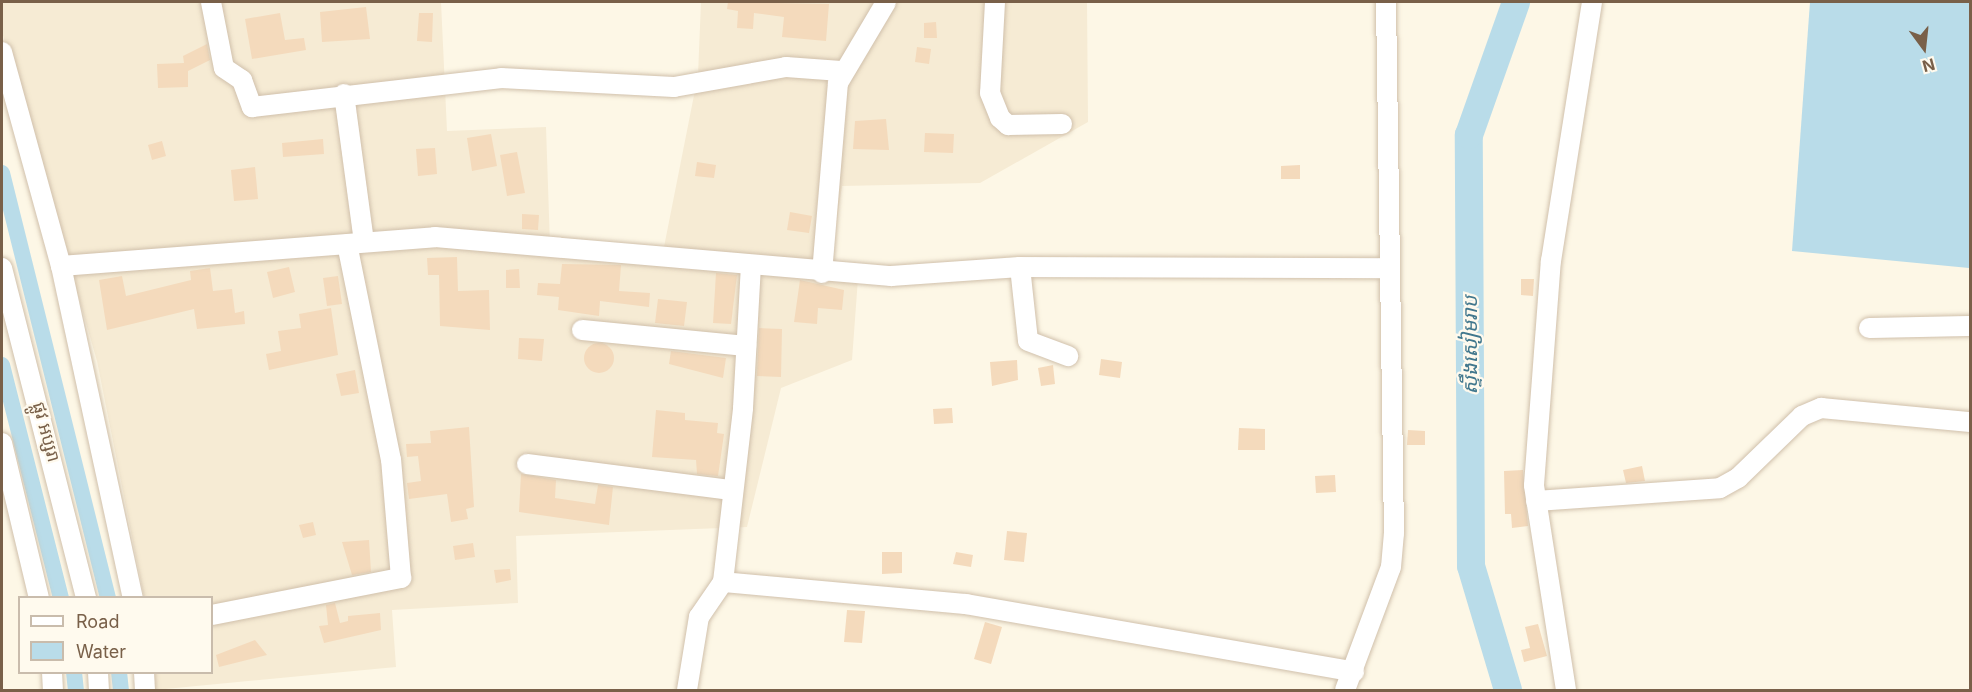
<!DOCTYPE html>
<html>
<head>
<meta charset="utf-8">
<style>
  body { margin:0 }
  #map { position:relative; width:1972px; height:692px; overflow:hidden; background:#fdf7e6; font-family:Inter,"Noto Sans Khmer",sans-serif }
  div>[style] { position:absolute }
  [style*='--x'] { left:calc(var(--x)*1px); top:calc(var(--y)*1px); width:calc(var(--w)*1px); rotate:calc(var(--a)*1deg) }
  .residential>* { inset:0; background:#f6ebd4 }
  .water>* { inset:0; background:#b9dce9 }
  .canal>* { height:16px; margin:-8px; padding:0 8px; transform-origin:8px; border-radius:8px; background:#b9dce9 }
  .river>* { height:28px; margin:-14px; padding:0 14px; transform-origin:14px; border-radius:14px; background:#b9dce9 }
  .building>* { inset:0; background:#f4dabc }
  .round { border-radius:50% }
  .roads { filter:drop-shadow(0 0 2px #d0c0ab) drop-shadow(0 0 2px #d0c0ab) }
  .minor>* { height:20px; margin:-10px; padding:0 10px; transform-origin:10px; border-radius:10px; background:#fff }
  span { translate:-50% -50%; white-space:nowrap; text-align:center; line-height:1.15; -webkit-text-stroke:4.5px #fffaee; paint-order:stroke }
  .street-label { font-size:18px; color:#796049 }
  .water-label { font-size:20px; color:#41778d; font-style:italic }
  .frame { position:absolute; inset:0; border:3px solid #796049; pointer-events:none }
  .legend { position:absolute; left:18px; top:596px; width:195px; height:78px; box-sizing:border-box; background:#fffaee; border:2px solid #c9bcac; margin:0; padding:8px 10px; list-style:none; font-size:18px; color:#796049 }
  .legend li { display:flex; align-items:center; gap:12px; height:30px }
  .legend b { width:30px; border:2px solid #c9bcac }
  .north { position:absolute; left:1894px; top:18px; width:60px; height:60px; -webkit-text-stroke:4px #fffaee; paint-order:stroke; rotate:165deg; font-size:16px; font-weight:700; line-height:24px; text-align:center; color:#796049 }
  .north::after { content:''; display:block; margin:auto; width:21px; height:27px; background:#796049; clip-path:polygon(50% 0,100% 100%,50% 72%,0 100%) }
</style>
</head>
<body>
<div id="map">
  <div class="residential">
    <i style="clip-path:polygon(2px 2px,441px 2px,447px 131px,546px 127px,550px 245px,663px 252px,698px 75px,701px 2px,1087px 2px,1088px 122px,980px 183px,842px 186px,830px 265px,859px 265px,852px 360px,781px 388px,747px 527px,516px 536px,518px 603px,392px 610px,396px 667px,155px 690px,153px 673px,212px 672px,212px 598px,144px 597px,97px 361px,2px 32px)"></i>
  </div>
  <div class="water">
    <i style="clip-path:polygon(1810px 2px,1970px 2px,1969px 268px,1792px 251px)"></i>
  </div>
  <div class="canal">
    <i style="--x:2;--y:173;--w:438;--a:76"></i>
    <i style="--x:2;--y:365;--w:240;--a:75.8"></i>
    <i style="--x:74;--y:672;--w:18;--a:84"></i>
    <i style="--x:119;--y:672;--w:18;--a:84"></i>
  </div>
  <div class="river">
    <i style="--x:1508;--y:690;--w:129;--a:-106.6"></i>
    <i style="--x:1471;--y:566;--w:431;--a:-90.3"></i>
    <i style="--x:1469;--y:135;--w:141;--a:-70.5"></i>
  </div>
  <div class="building">
    <i style="clip-path:polygon(728px 2px,829px 4px,826px 41px,782px 37px,784px 17px,754px 13px,753px 29px,737px 28px,738px 11px,727px 9px)"></i>
    <i style="clip-path:polygon(366px 7px,370px 39px,322px 42px,320px 12px)"></i>
    <i style="clip-path:polygon(280px 13px,285px 40px,304px 38px,306px 50px,252px 59px,245px 19px)"></i>
    <i style="clip-path:polygon(419px 13px,433px 13px,432px 42px,417px 41px)"></i>
    <i style="clip-path:polygon(936px 22px,937px 38px,924px 38px,924px 23px)"></i>
    <i style="clip-path:polygon(207px 44px,210px 60px,188px 71px,188px 87px,158px 88px,157px 64px,184px 63px,183px 56px)"></i>
    <i style="clip-path:polygon(917px 47px,931px 49px,929px 64px,915px 62px)"></i>
    <i style="clip-path:polygon(886px 119px,889px 150px,853px 149px,855px 121px)"></i>
    <i style="clip-path:polygon(925px 133px,954px 134px,953px 153px,924px 152px)"></i>
    <i style="clip-path:polygon(491px 134px,497px 166px,472px 171px,467px 138px)"></i>
    <i style="clip-path:polygon(323px 139px,324px 154px,283px 157px,282px 143px)"></i>
    <i style="clip-path:polygon(162px 141px,166px 156px,152px 160px,148px 145px)"></i>
    <i style="clip-path:polygon(435px 148px,437px 174px,418px 176px,416px 149px)"></i>
    <i style="clip-path:polygon(517px 152px,525px 193px,507px 196px,500px 155px)"></i>
    <i style="clip-path:polygon(697px 162px,716px 165px,714px 178px,695px 176px)"></i>
    <i style="clip-path:polygon(1300px 165px,1300px 179px,1281px 179px,1281px 166px)"></i>
    <i style="clip-path:polygon(255px 167px,258px 199px,234px 201px,231px 170px)"></i>
    <i style="clip-path:polygon(790px 212px,812px 216px,809px 233px,787px 230px)"></i>
    <i style="clip-path:polygon(522px 214px,539px 215px,538px 230px,522px 229px)"></i>
    <i style="clip-path:polygon(457px 257px,458px 291px,489px 290px,490px 330px,440px 326px,439px 275px,428px 275px,427px 258px)"></i>
    <i style="clip-path:polygon(562px 264px,621px 265px,619px 291px,650px 293px,649px 307px,600px 301px,599px 316px,558px 310px,559px 297px,537px 295px,538px 283px,560px 284px)"></i>
    <i style="clip-path:polygon(289px 267px,295px 292px,273px 298px,267px 272px)"></i>
    <i style="clip-path:polygon(210px 268px,213px 291px,232px 289px,235px 313px,244px 311px,245px 324px,197px 329px,194px 309px,107px 330px,99px 280px,122px 276px,126px 296px,191px 280px,190px 271px)"></i>
    <i style="clip-path:polygon(519px 269px,520px 288px,506px 288px,506px 270px)"></i>
    <i style="clip-path:polygon(716px 273px,737px 275px,731px 324px,713px 323px)"></i>
    <i style="clip-path:polygon(338px 276px,342px 304px,327px 306px,323px 278px)"></i>
    <i style="clip-path:polygon(1521px 279px,1534px 279px,1533px 296px,1521px 295px)"></i>
    <i style="clip-path:polygon(800px 280px,844px 290px,842px 310px,818px 308px,817px 324px,794px 322px)"></i>
    <i style="clip-path:polygon(658px 299px,687px 302px,684px 326px,655px 323px)"></i>
    <i style="clip-path:polygon(331px 308px,338px 355px,269px 370px,266px 354px,281px 351px,278px 331px,301px 328px,299px 314px)"></i>
    <i style="clip-path:polygon(759px 328px,782px 329px,781px 377px,757px 376px)"></i>
    <i style="clip-path:polygon(519px 338px,544px 339px,542px 361px,518px 359px)"></i>
    <i class="round" style="left:584px;top:343px;width:30px;height:30px"></i>
    <i style="clip-path:polygon(671px 351px,726px 358px,723px 378px,669px 364px)"></i>
    <i style="clip-path:polygon(1101px 359px,1122px 362px,1120px 378px,1099px 375px)"></i>
    <i style="clip-path:polygon(1017px 360px,1018px 380px,992px 386px,990px 362px)"></i>
    <i style="clip-path:polygon(1053px 365px,1055px 384px,1041px 386px,1038px 368px)"></i>
    <i style="clip-path:polygon(355px 370px,359px 393px,341px 396px,336px 374px)"></i>
    <i style="clip-path:polygon(952px 408px,953px 423px,934px 424px,933px 409px)"></i>
    <i style="clip-path:polygon(656px 410px,685px 413px,685px 420px,718px 423px,717px 433px,724px 434px,718px 476px,697px 474px,696px 460px,652px 457px)"></i>
    <i style="clip-path:polygon(469px 427px,474px 507px,466px 509px,468px 519px,451px 522px,447px 494px,409px 499px,407px 483px,421px 481px,418px 456px,407px 457px,406px 444px,431px 443px,430px 431px)"></i>
    <i style="clip-path:polygon(1239px 428px,1265px 429px,1265px 450px,1238px 450px)"></i>
    <i style="clip-path:polygon(1408px 430px,1425px 431px,1425px 445px,1407px 445px)"></i>
    <i style="clip-path:polygon(1642px 466px,1645px 481px,1626px 483px,1623px 470px)"></i>
    <i style="clip-path:polygon(1523px 470px,1528px 526px,1512px 528px,1511px 514px,1505px 514px,1504px 471px)"></i>
    <i style="clip-path:polygon(521px 474px,556px 480px,555px 498px,595px 504px,598px 485px,613px 487px,609px 525px,519px 512px)"></i>
    <i style="clip-path:polygon(1335px 475px,1336px 492px,1316px 493px,1315px 476px)"></i>
    <i style="clip-path:polygon(313px 522px,316px 535px,303px 538px,299px 525px)"></i>
    <i style="clip-path:polygon(1007px 531px,1027px 533px,1024px 562px,1004px 560px)"></i>
    <i style="clip-path:polygon(369px 540px,371px 572px,352px 575px,342px 542px)"></i>
    <i style="clip-path:polygon(473px 543px,475px 557px,455px 560px,453px 546px)"></i>
    <i style="clip-path:polygon(882px 552px,902px 552px,902px 573px,882px 574px)"></i>
    <i style="clip-path:polygon(956px 552px,973px 555px,971px 567px,953px 564px)"></i>
    <i style="clip-path:polygon(510px 569px,511px 580px,496px 583px,494px 570px)"></i>
    <i style="clip-path:polygon(335px 603px,340px 623px,348px 621px,348px 616px,380px 613px,381px 630px,324px 643px,319px 626px,328px 625px,326px 605px)"></i>
    <i style="clip-path:polygon(847px 610px,865px 611px,862px 643px,844px 642px)"></i>
    <i style="clip-path:polygon(985px 622px,1002px 627px,991px 664px,974px 659px)"></i>
    <i style="clip-path:polygon(1538px 624px,1547px 656px,1524px 662px,1521px 650px,1530px 648px,1525px 627px)"></i>
    <i style="clip-path:polygon(255px 640px,267px 655px,219px 667px,216px 655px)"></i>
  </div>
  <div class="roads">
    <div class="minor">
      <i style="--x:211;--y:2;--w:67;--a:78.9"></i>
      <i style="--x:224;--y:68;--w:22;--a:34"></i>
      <i style="--x:242;--y:80;--w:29;--a:70"></i>
      <i style="--x:252;--y:107;--w:251;--a:-6.6"></i>
      <i style="--x:501;--y:78;--w:173;--a:3"></i>
      <i style="--x:674;--y:87;--w:114;--a:-10.1"></i>
      <i style="--x:786;--y:67;--w:55;--a:4.2"></i>
      <i style="--x:995;--y:2;--w:91;--a:93.1"></i>
      <i style="--x:990;--y:93;--w:27;--a:68"></i>
      <i style="--x:1000;--y:118;--w:11;--a:41"></i>
      <i style="--x:1008;--y:125;--w:54;--a:-1.1"></i>
      <i style="--x:2;--y:52;--w:222;--a:74.6"></i>
      <i style="--x:61;--y:266;--w:340;--a:77.8"></i>
      <i style="--x:344;--y:94;--w:149;--a:82.3"></i>
      <i style="--x:61;--y:266;--w:375;--a:-4.4"></i>
      <i style="--x:435;--y:237;--w:458;--a:4.9"></i>
      <i style="--x:891;--y:276;--w:129;--a:-4"></i>
      <i style="--x:1020;--y:267;--w:368;--a:0.2"></i>
      <i style="--x:1020;--y:267;--w:74;--a:83.8"></i>
      <i style="--x:1028;--y:341;--w:43;--a:20.6"></i>
      <i style="--x:2;--y:268;--w:341;--a:75.7"></i>
      <i style="--x:822;--y:273;--w:191;--a:-85.2"></i>
      <i style="--x:838;--y:83;--w:94;--a:-59.3"></i>
      <i style="--x:1869;--y:328;--w:101;--a:-1.1"></i>
      <i style="--x:582;--y:330;--w:165;--a:5.6"></i>
      <i style="--x:2;--y:443;--w:159;--a:76.6"></i>
      <i style="--x:527;--y:464;--w:206;--a:7.3"></i>
      <i style="--x:1536;--y:501;--w:184;--a:-4"></i>
      <i style="--x:1720;--y:488;--w:21;--a:-29"></i>
      <i style="--x:1738;--y:478;--w:89;--a:-44.1"></i>
      <i style="--x:1802;--y:416;--w:21;--a:-23"></i>
      <i style="--x:1821;--y:408;--w:150;--a:5.4"></i>
      <i style="--x:723;--y:582;--w:244;--a:5.2"></i>
      <i style="--x:966;--y:604;--w:394;--a:9.9"></i>
      <i style="--x:212;--y:615;--w:193;--a:-11.1"></i>
      <i style="--x:401;--y:578;--w:118;--a:-94.8"></i>
      <i style="--x:391;--y:460;--w:220;--a:-101.5"></i>
      <i style="--x:52;--y:672;--w:18;--a:87"></i>
      <i style="--x:98;--y:672;--w:18;--a:87"></i>
      <i style="--x:144;--y:672;--w:18;--a:87"></i>
      <i style="--x:687;--y:690;--w:74;--a:-80.7"></i>
      <i style="--x:699;--y:617;--w:42;--a:-55.6"></i>
      <i style="--x:723;--y:582;--w:175;--a:-83.4"></i>
      <i style="--x:743;--y:408;--w:143;--a:-86.8"></i>
      <i style="--x:1345;--y:690;--w:131;--a:-69.5"></i>
      <i style="--x:1391;--y:567;--w:33;--a:-85"></i>
      <i style="--x:1394;--y:534;--w:532;--a:-90.86"></i>
      <i style="--x:1566;--y:690;--w:207;--a:-98.9"></i>
      <i style="--x:1534;--y:485;--w:225;--a:-85.7"></i>
      <i style="--x:1551;--y:261;--w:262;--a:-81"></i>
    </div>
  </div>
  <div class="street-label">
    <span style="left:46px;top:432px;rotate:75deg">ផ្លូវ អប្សរា</span>
  </div>
  <div class="water-label">
    <span style="left:1470px;top:345px;rotate:-90deg">ស្ទឹងសៀមរាប</span>
  </div>
  <div class="frame"></div>
  <ul class="legend">
  <li><b style="height:8px;background:#fff"></b>Road</li>
  <li><b style="height:16px;background:#b9dce9"></b>Water</li>
  </ul>
  <div class="north">N</div>
</div>
</body>
</html>
